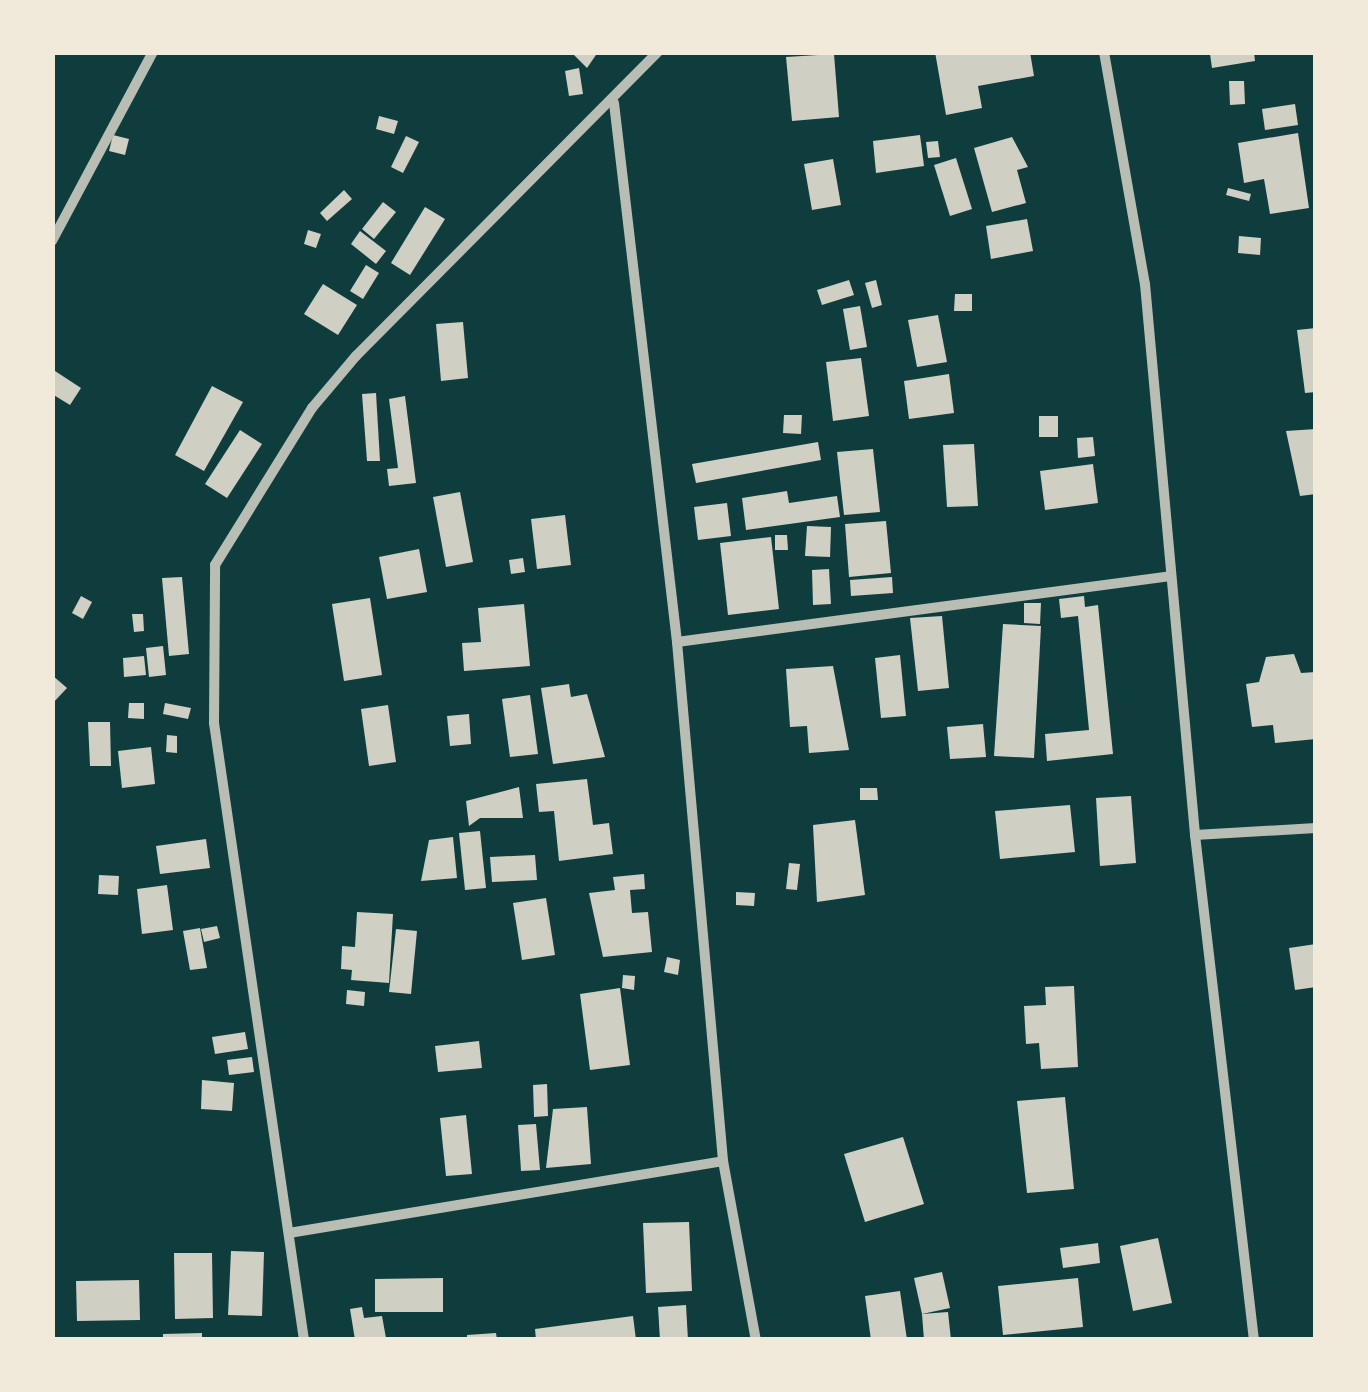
<!DOCTYPE html>
<html>
<head>
<meta charset="utf-8">
<style>
  body { margin:0 }
  #map { position:relative; width:1368px; height:1392px; overflow:hidden; background:#0f3d3e; font-family:"Space Grotesk",sans-serif }
  div>[style] { position:absolute }
  [style*='--x'] { left:calc(var(--x)*1px); top:calc(var(--y)*1px); width:calc(var(--w)*1px); rotate:calc(var(--a)*1deg) }
  .building>* { inset:0; background:#cfcfc3 }
  .minor>* { height:10px; margin:-5px; padding:0 5px; transform-origin:5px; border-radius:5px; background:#b8beb3 }
  span { translate:-50% -50%; white-space:nowrap; text-align:center; line-height:1.15; -webkit-text-stroke:8px #f1e9da; paint-order:stroke }
  .frame { position:absolute; inset:0; border:55px solid #f1e9da; pointer-events:none }
</style>
</head>
<body>
<div id="map">
  <div class="building">
    <i style="clip-path:polygon(571px 52px,598px 52px,587px 68px)"></i>
    <i style="clip-path:polygon(935px 52px,1030px 52px,1034px 76px,978px 86px,982px 108px,946px 115px)"></i>
    <i style="clip-path:polygon(1254px 52px,1255px 61px,1212px 68px,1210px 54px)"></i>
    <i style="clip-path:polygon(834px 54px,839px 117px,792px 121px,786px 57px)"></i>
    <i style="clip-path:polygon(579px 68px,583px 94px,569px 96px,565px 71px)"></i>
    <i style="clip-path:polygon(1229px 81px,1244px 81px,1245px 104px,1230px 105px)"></i>
    <i style="clip-path:polygon(1295px 104px,1298px 125px,1265px 130px,1262px 109px)"></i>
    <i style="clip-path:polygon(379px 116px,398px 121px,394px 134px,376px 129px)"></i>
    <i style="clip-path:polygon(1298px 133px,1309px 208px,1270px 214px,1264px 179px,1244px 183px,1238px 143px)"></i>
    <i style="clip-path:polygon(113px 135px,129px 139px,125px 155px,109px 151px)"></i>
    <i style="clip-path:polygon(920px 135px,924px 166px,876px 173px,873px 141px)"></i>
    <i style="clip-path:polygon(406px 136px,419px 142px,403px 173px,391px 167px)"></i>
    <i style="clip-path:polygon(1012px 137px,1028px 167px,1017px 170px,1026px 203px,992px 212px,974px 148px)"></i>
    <i style="clip-path:polygon(938px 141px,940px 157px,928px 158px,926px 142px)"></i>
    <i style="clip-path:polygon(956px 158px,972px 209px,950px 216px,934px 165px)"></i>
    <i style="clip-path:polygon(833px 159px,841px 205px,812px 210px,804px 164px)"></i>
    <i style="clip-path:polygon(1228px 188px,1251px 194px,1249px 201px,1226px 195px)"></i>
    <i style="clip-path:polygon(344px 190px,352px 199px,327px 221px,320px 213px)"></i>
    <i style="clip-path:polygon(383px 202px,396px 212px,374px 239px,362px 229px)"></i>
    <i style="clip-path:polygon(425px 207px,445px 219px,410px 275px,391px 263px)"></i>
    <i style="clip-path:polygon(1027px 219px,1033px 251px,991px 259px,986px 226px)"></i>
    <i style="clip-path:polygon(308px 230px,321px 234px,316px 248px,304px 244px)"></i>
    <i style="clip-path:polygon(360px 231px,386px 251px,376px 264px,351px 244px)"></i>
    <i style="clip-path:polygon(1239px 236px,1261px 238px,1260px 255px,1238px 253px)"></i>
    <i style="clip-path:polygon(366px 265px,379px 273px,363px 299px,350px 291px)"></i>
    <i style="clip-path:polygon(849px 280px,854px 295px,822px 305px,817px 290px)"></i>
    <i style="clip-path:polygon(876px 280px,882px 305px,872px 308px,865px 283px)"></i>
    <i style="clip-path:polygon(323px 284px,357px 305px,338px 335px,304px 314px)"></i>
    <i style="clip-path:polygon(955px 294px,972px 294px,972px 311px,954px 311px)"></i>
    <i style="clip-path:polygon(860px 306px,867px 347px,850px 350px,843px 309px)"></i>
    <i style="clip-path:polygon(938px 315px,947px 362px,917px 367px,908px 320px)"></i>
    <i style="clip-path:polygon(463px 322px,468px 378px,441px 381px,436px 324px)"></i>
    <i style="clip-path:polygon(1316px 328px,1316px 392px,1305px 393px,1297px 330px)"></i>
    <i style="clip-path:polygon(861px 358px,869px 416px,833px 421px,826px 362px)"></i>
    <i style="clip-path:polygon(55px 371px,81px 388px,70px 405px,52px 394px)"></i>
    <i style="clip-path:polygon(949px 374px,954px 413px,909px 419px,904px 381px)"></i>
    <i style="clip-path:polygon(212px 386px,243px 402px,204px 471px,175px 455px)"></i>
    <i style="clip-path:polygon(376px 393px,380px 461px,367px 461px,362px 394px)"></i>
    <i style="clip-path:polygon(405px 396px,416px 483px,389px 486px,387px 469px,398px 468px,389px 399px)"></i>
    <i style="clip-path:polygon(784px 415px,802px 415px,801px 434px,783px 433px)"></i>
    <i style="clip-path:polygon(1039px 416px,1058px 416px,1058px 437px,1039px 437px)"></i>
    <i style="clip-path:polygon(1316px 429px,1316px 494px,1300px 496px,1286px 431px)"></i>
    <i style="clip-path:polygon(240px 430px,262px 444px,227px 498px,205px 484px)"></i>
    <i style="clip-path:polygon(1093px 437px,1095px 456px,1078px 458px,1077px 438px)"></i>
    <i style="clip-path:polygon(818px 442px,821px 460px,696px 483px,692px 464px)"></i>
    <i style="clip-path:polygon(974px 444px,978px 506px,947px 507px,943px 445px)"></i>
    <i style="clip-path:polygon(873px 449px,880px 512px,844px 515px,837px 452px)"></i>
    <i style="clip-path:polygon(1093px 464px,1098px 503px,1045px 510px,1040px 471px)"></i>
    <i style="clip-path:polygon(787px 491px,789px 503px,837px 496px,840px 517px,746px 530px,742px 498px)"></i>
    <i style="clip-path:polygon(460px 492px,473px 562px,446px 567px,433px 497px)"></i>
    <i style="clip-path:polygon(727px 503px,731px 536px,698px 540px,694px 507px)"></i>
    <i style="clip-path:polygon(565px 515px,571px 565px,537px 569px,531px 519px)"></i>
    <i style="clip-path:polygon(886px 521px,891px 573px,849px 577px,845px 524px)"></i>
    <i style="clip-path:polygon(807px 526px,831px 527px,830px 557px,805px 556px)"></i>
    <i style="clip-path:polygon(775px 535px,787px 535px,788px 550px,775px 550px)"></i>
    <i style="clip-path:polygon(771px 537px,779px 609px,728px 615px,720px 543px)"></i>
    <i style="clip-path:polygon(419px 549px,427px 592px,387px 599px,379px 557px)"></i>
    <i style="clip-path:polygon(523px 558px,525px 572px,511px 574px,509px 560px)"></i>
    <i style="clip-path:polygon(829px 569px,831px 604px,813px 605px,812px 570px)"></i>
    <i style="clip-path:polygon(182px 577px,189px 654px,169px 656px,162px 578px)"></i>
    <i style="clip-path:polygon(892px 577px,893px 593px,851px 596px,850px 580px)"></i>
    <i style="clip-path:polygon(81px 596px,92px 602px,83px 619px,72px 613px)"></i>
    <i style="clip-path:polygon(1084px 596px,1085px 607px,1098px 605px,1113px 754px,1047px 761px,1045px 734px,1089px 730px,1078px 616px,1061px 618px,1059px 599px)"></i>
    <i style="clip-path:polygon(370px 598px,382px 675px,344px 681px,332px 604px)"></i>
    <i style="clip-path:polygon(1024px 603px,1041px 603px,1040px 624px,1024px 623px)"></i>
    <i style="clip-path:polygon(524px 604px,530px 666px,464px 671px,462px 643px,481px 642px,478px 608px)"></i>
    <i style="clip-path:polygon(132px 614px,143px 614px,144px 631px,134px 632px)"></i>
    <i style="clip-path:polygon(942px 616px,949px 688px,918px 691px,910px 618px)"></i>
    <i style="clip-path:polygon(1003px 624px,1041px 626px,1034px 758px,994px 756px)"></i>
    <i style="clip-path:polygon(163px 646px,166px 675px,149px 677px,146px 648px)"></i>
    <i style="clip-path:polygon(1294px 654px,1301px 673px,1316px 672px,1316px 739px,1275px 743px,1273px 725px,1252px 727px,1246px 684px,1259px 682px,1266px 657px)"></i>
    <i style="clip-path:polygon(900px 655px,906px 716px,881px 718px,875px 658px)"></i>
    <i style="clip-path:polygon(144px 656px,146px 675px,124px 677px,123px 658px)"></i>
    <i style="clip-path:polygon(833px 666px,849px 750px,809px 753px,807px 726px,790px 727px,786px 669px)"></i>
    <i style="clip-path:polygon(52px 675px,67px 688px,52px 704px)"></i>
    <i style="clip-path:polygon(569px 684px,571px 697px,587px 694px,605px 757px,553px 764px,541px 688px)"></i>
    <i style="clip-path:polygon(530px 695px,538px 754px,510px 757px,502px 699px)"></i>
    <i style="clip-path:polygon(129px 703px,144px 703px,144px 719px,128px 718px)"></i>
    <i style="clip-path:polygon(165px 703px,191px 708px,188px 719px,163px 714px)"></i>
    <i style="clip-path:polygon(388px 705px,396px 762px,369px 766px,361px 709px)"></i>
    <i style="clip-path:polygon(469px 714px,471px 744px,450px 746px,447px 716px)"></i>
    <i style="clip-path:polygon(88px 722px,110px 722px,111px 766px,90px 766px)"></i>
    <i style="clip-path:polygon(983px 724px,986px 757px,950px 759px,947px 727px)"></i>
    <i style="clip-path:polygon(167px 735px,177px 736px,177px 753px,166px 752px)"></i>
    <i style="clip-path:polygon(151px 747px,155px 784px,122px 788px,118px 751px)"></i>
    <i style="clip-path:polygon(587px 779px,593px 825px,609px 823px,613px 854px,559px 861px,554px 811px,539px 812px,536px 784px)"></i>
    <i style="clip-path:polygon(519px 787px,523px 818px,480px 818px,469px 826px,466px 801px)"></i>
    <i style="clip-path:polygon(860px 788px,877px 788px,878px 800px,860px 800px)"></i>
    <i style="clip-path:polygon(1131px 796px,1136px 863px,1100px 866px,1096px 798px)"></i>
    <i style="clip-path:polygon(1070px 805px,1075px 852px,1000px 859px,995px 811px)"></i>
    <i style="clip-path:polygon(855px 820px,865px 895px,817px 902px,813px 825px)"></i>
    <i style="clip-path:polygon(480px 831px,486px 888px,465px 890px,459px 833px)"></i>
    <i style="clip-path:polygon(453px 837px,457px 878px,421px 881px,429px 840px)"></i>
    <i style="clip-path:polygon(206px 839px,210px 868px,160px 874px,156px 846px)"></i>
    <i style="clip-path:polygon(535px 855px,537px 880px,492px 882px,490px 857px)"></i>
    <i style="clip-path:polygon(789px 863px,800px 864px,797px 890px,786px 889px)"></i>
    <i style="clip-path:polygon(644px 874px,645px 889px,630px 890px,632px 913px,648px 912px,652px 952px,603px 957px,589px 893px,615px 890px,613px 877px)"></i>
    <i style="clip-path:polygon(99px 875px,119px 876px,118px 895px,98px 894px)"></i>
    <i style="clip-path:polygon(167px 885px,173px 930px,142px 934px,137px 889px)"></i>
    <i style="clip-path:polygon(736px 892px,755px 893px,754px 906px,736px 905px)"></i>
    <i style="clip-path:polygon(546px 898px,555px 955px,522px 960px,513px 903px)"></i>
    <i style="clip-path:polygon(357px 912px,393px 914px,389px 983px,351px 980px,352px 970px,341px 969px,342px 946px,355px 947px)"></i>
    <i style="clip-path:polygon(217px 926px,220px 938px,204px 942px,201px 929px)"></i>
    <i style="clip-path:polygon(200px 928px,207px 968px,190px 970px,183px 931px)"></i>
    <i style="clip-path:polygon(396px 929px,417px 931px,411px 994px,389px 992px)"></i>
    <i style="clip-path:polygon(1316px 944px,1316px 987px,1295px 990px,1289px 948px)"></i>
    <i style="clip-path:polygon(667px 957px,680px 960px,678px 975px,664px 972px)"></i>
    <i style="clip-path:polygon(623px 975px,635px 976px,634px 990px,622px 988px)"></i>
    <i style="clip-path:polygon(1074px 986px,1078px 1067px,1041px 1069px,1039px 1043px,1026px 1044px,1024px 1006px,1046px 1005px,1045px 987px)"></i>
    <i style="clip-path:polygon(620px 988px,630px 1065px,590px 1070px,580px 994px)"></i>
    <i style="clip-path:polygon(347px 990px,365px 992px,364px 1006px,346px 1004px)"></i>
    <i style="clip-path:polygon(245px 1032px,248px 1049px,215px 1054px,212px 1037px)"></i>
    <i style="clip-path:polygon(479px 1041px,482px 1068px,438px 1072px,435px 1046px)"></i>
    <i style="clip-path:polygon(252px 1057px,254px 1072px,229px 1075px,227px 1060px)"></i>
    <i style="clip-path:polygon(202px 1080px,234px 1083px,232px 1111px,201px 1109px)"></i>
    <i style="clip-path:polygon(547px 1084px,548px 1116px,534px 1117px,533px 1085px)"></i>
    <i style="clip-path:polygon(1065px 1097px,1074px 1189px,1027px 1193px,1017px 1101px)"></i>
    <i style="clip-path:polygon(587px 1107px,591px 1164px,546px 1168px,553px 1109px)"></i>
    <i style="clip-path:polygon(466px 1115px,472px 1174px,446px 1176px,440px 1118px)"></i>
    <i style="clip-path:polygon(536px 1124px,540px 1170px,521px 1171px,518px 1125px)"></i>
    <i style="clip-path:polygon(903px 1137px,924px 1204px,865px 1222px,844px 1154px)"></i>
    <i style="clip-path:polygon(689px 1222px,692px 1291px,646px 1293px,643px 1223px)"></i>
    <i style="clip-path:polygon(1158px 1238px,1172px 1303px,1133px 1311px,1120px 1246px)"></i>
    <i style="clip-path:polygon(1098px 1243px,1100px 1263px,1063px 1268px,1060px 1248px)"></i>
    <i style="clip-path:polygon(231px 1251px,264px 1252px,262px 1316px,228px 1315px)"></i>
    <i style="clip-path:polygon(174px 1253px,212px 1253px,213px 1318px,175px 1319px)"></i>
    <i style="clip-path:polygon(942px 1272px,950px 1308px,922px 1314px,914px 1278px)"></i>
    <i style="clip-path:polygon(443px 1278px,443px 1312px,375px 1312px,375px 1279px)"></i>
    <i style="clip-path:polygon(1078px 1278px,1083px 1327px,1003px 1335px,998px 1286px)"></i>
    <i style="clip-path:polygon(139px 1280px,140px 1320px,77px 1321px,76px 1281px)"></i>
    <i style="clip-path:polygon(900px 1291px,907px 1340px,871px 1340px,865px 1296px)"></i>
    <i style="clip-path:polygon(686px 1305px,688px 1340px,660px 1340px,658px 1307px)"></i>
    <i style="clip-path:polygon(362px 1307px,364px 1318px,382px 1316px,386px 1338px,355px 1340px,350px 1309px)"></i>
    <i style="clip-path:polygon(948px 1312px,951px 1340px,924px 1340px,922px 1314px)"></i>
    <i style="clip-path:polygon(633px 1316px,636px 1340px,536px 1340px,535px 1329px)"></i>
    <i style="clip-path:polygon(202px 1333px,202px 1340px,163px 1340px,163px 1334px)"></i>
    <i style="clip-path:polygon(496px 1333px,497px 1340px,467px 1340px,467px 1335px)"></i>
  </div>
  <div class="minor">
    <i style="--x:1104;--y:52;--w:236;--a:80"></i>
    <i style="--x:1145;--y:284;--w:553;--a:84.81"></i>
    <i style="--x:1195;--y:835;--w:508;--a:83.34"></i>
    <i style="--x:614;--y:103;--w:543;--a:83.33"></i>
    <i style="--x:677;--y:642;--w:521;--a:84.93"></i>
    <i style="--x:723;--y:1161;--w:182;--a:79.6"></i>
    <i style="--x:52;--y:241;--w:214;--a:-61.9"></i>
    <i style="--x:677;--y:642;--w:496;--a:-7.6"></i>
    <i style="--x:1195;--y:835;--w:121;--a:-3.3"></i>
    <i style="--x:289;--y:1233;--w:440;--a:-9.4"></i>
    <i style="--x:304;--y:1340;--w:624;--a:-98.3"></i>
    <i style="--x:214;--y:723;--w:158;--a:-89.6"></i>
    <i style="--x:215;--y:565;--w:185;--a:-58.3"></i>
    <i style="--x:312;--y:408;--w:68;--a:-49.8"></i>
    <i style="--x:356;--y:356;--w:429;--a:-45.2"></i>
  </div>
  <div class="frame"></div>
</div>
</body>
</html>
